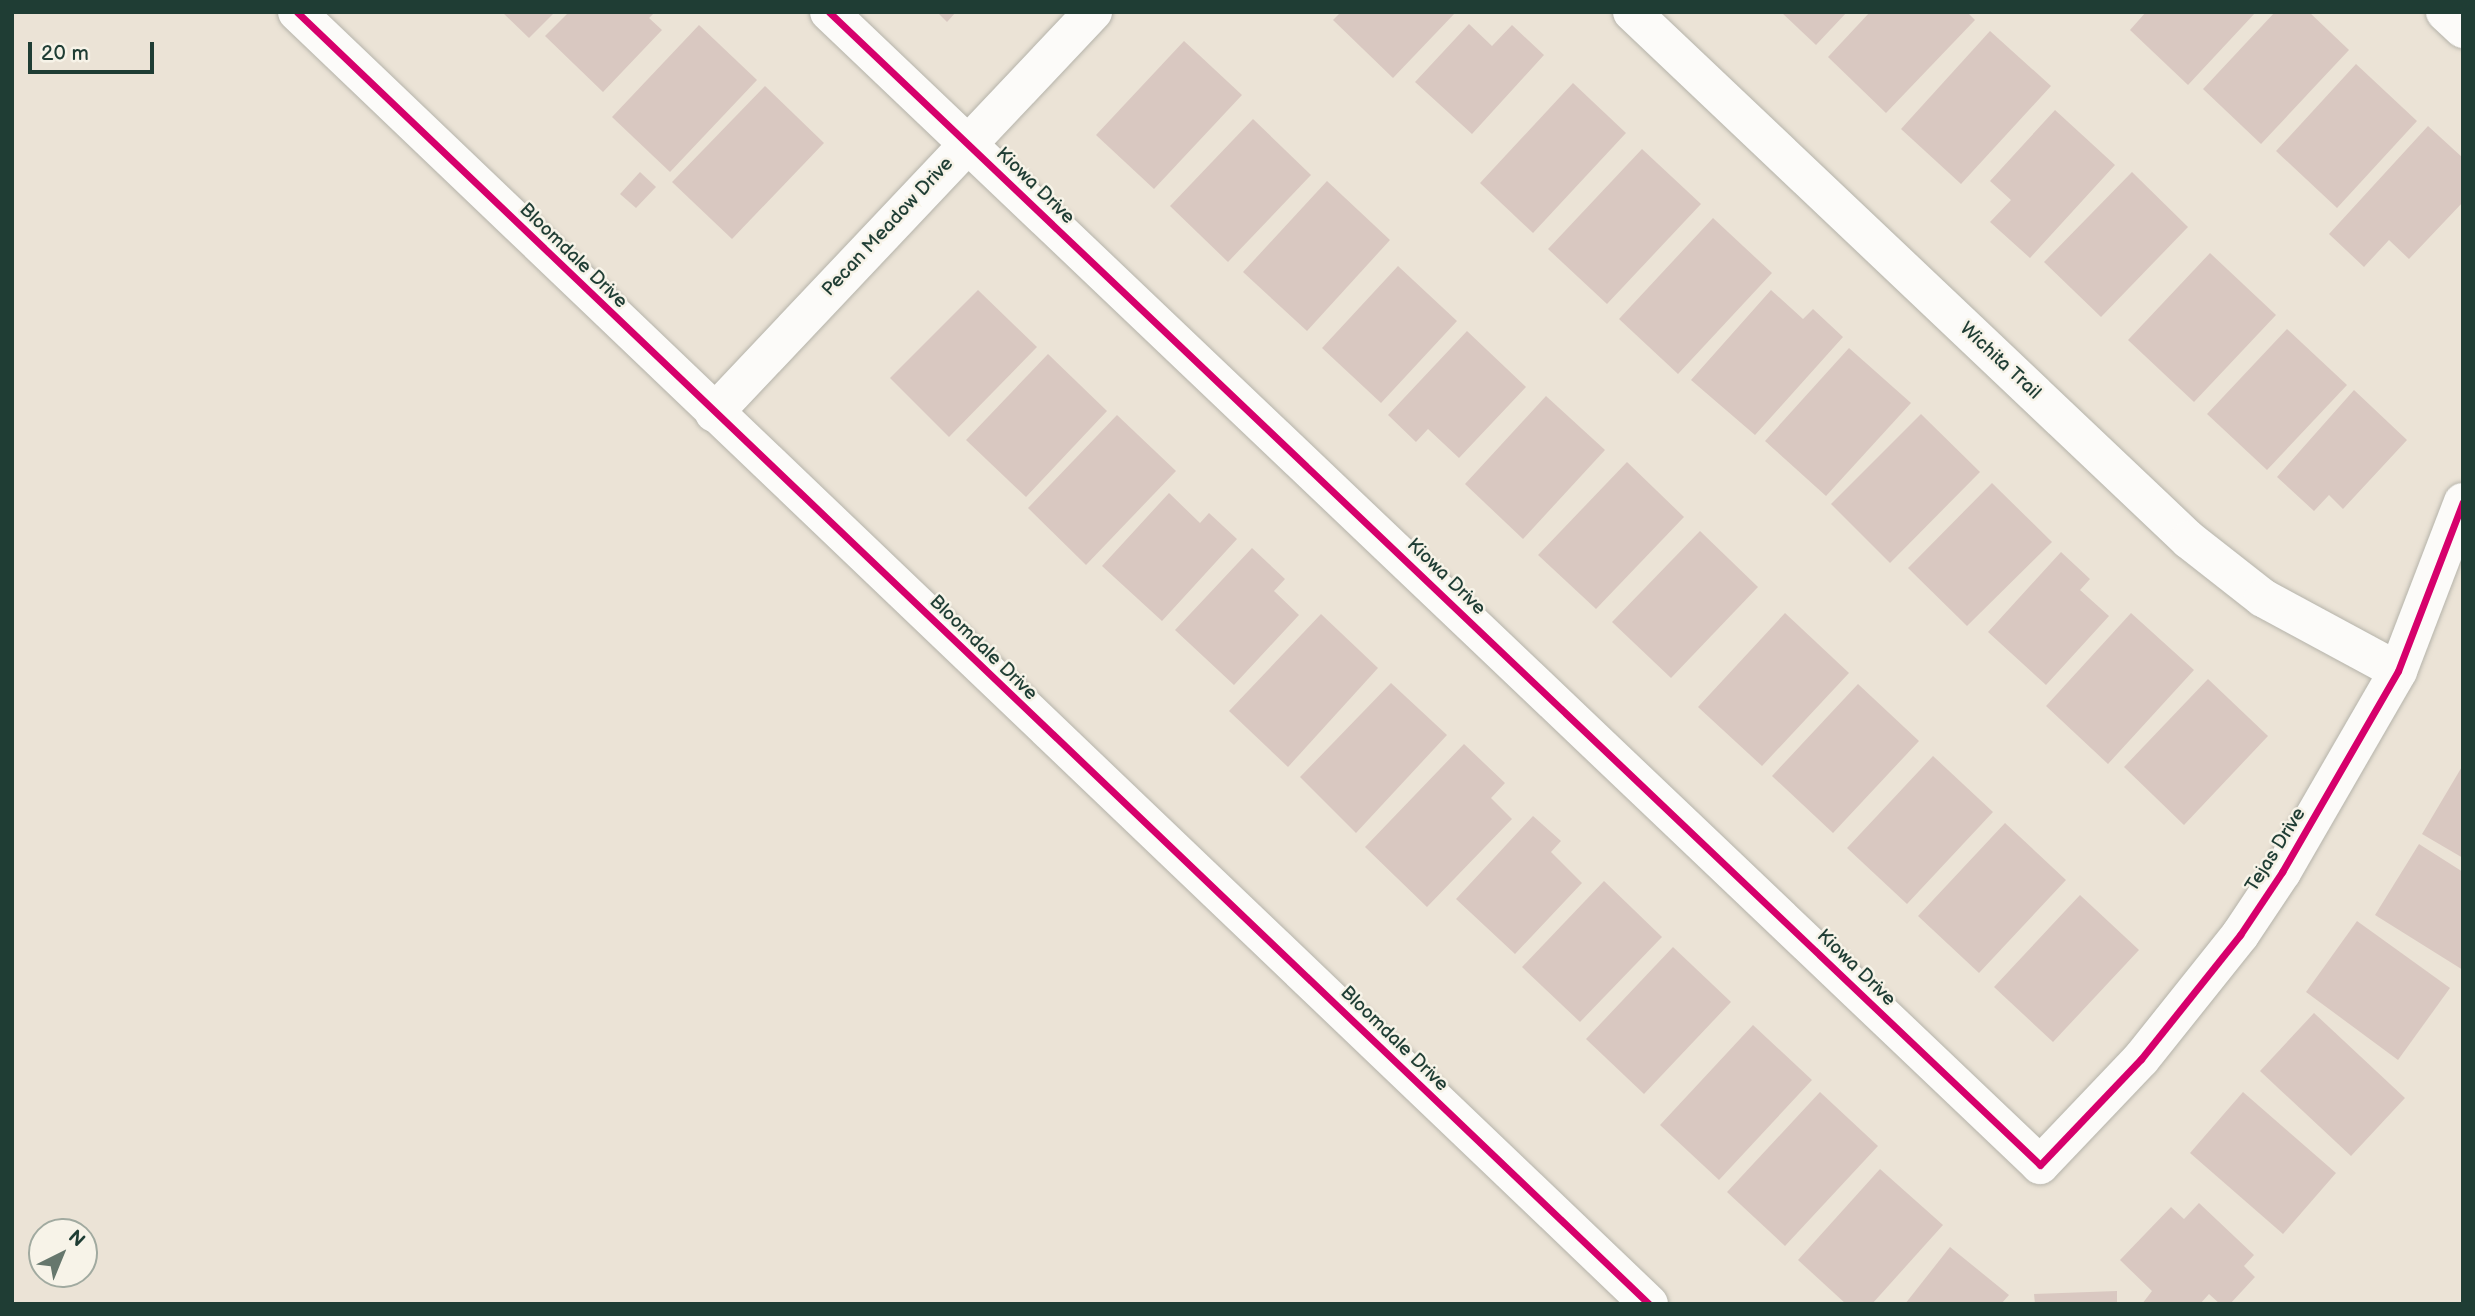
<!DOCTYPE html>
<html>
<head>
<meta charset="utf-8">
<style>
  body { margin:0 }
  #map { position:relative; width:2475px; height:1316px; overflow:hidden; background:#ebe3d6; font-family:"Balsamiq Sans",sans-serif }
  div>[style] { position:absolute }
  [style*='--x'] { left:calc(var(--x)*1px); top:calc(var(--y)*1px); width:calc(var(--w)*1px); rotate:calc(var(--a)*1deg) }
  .building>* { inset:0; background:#d9c8c1 }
  .roads { filter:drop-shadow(0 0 2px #b5b3aa) drop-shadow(0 0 2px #b5b3aa) }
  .minor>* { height:38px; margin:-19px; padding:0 19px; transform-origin:19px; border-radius:19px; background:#fcfbf9 }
  .cycleway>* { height:7px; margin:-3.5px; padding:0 3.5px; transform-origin:3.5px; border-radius:3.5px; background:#d6006c }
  span { translate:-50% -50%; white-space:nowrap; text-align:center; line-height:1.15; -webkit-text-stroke:5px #f7f3e8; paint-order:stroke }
  .street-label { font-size:19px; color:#1f3d34 }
  .frame { position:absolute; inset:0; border:14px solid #1f3d34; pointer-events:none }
  .north { position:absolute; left:28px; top:1218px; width:70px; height:70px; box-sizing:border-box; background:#f7f3e8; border:2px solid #a1aaa0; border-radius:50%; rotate:43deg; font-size:19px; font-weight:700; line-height:28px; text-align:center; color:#1f3d34 }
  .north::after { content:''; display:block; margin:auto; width:24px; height:32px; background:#66776d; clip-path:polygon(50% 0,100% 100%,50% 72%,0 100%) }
  .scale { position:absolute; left:28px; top:42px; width:126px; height:32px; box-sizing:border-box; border:4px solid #1f3d34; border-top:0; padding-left:9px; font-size:21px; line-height:24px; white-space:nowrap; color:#1f3d34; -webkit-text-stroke:5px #f7f3e8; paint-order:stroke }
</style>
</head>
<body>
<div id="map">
  <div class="building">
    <i style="clip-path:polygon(502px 12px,555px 12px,529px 38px)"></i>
    <i style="clip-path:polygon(569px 12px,655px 12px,649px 18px,662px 30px,603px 92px,545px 36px)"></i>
    <i style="clip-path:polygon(937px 12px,956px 12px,947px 22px)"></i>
    <i style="clip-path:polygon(1341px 12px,1456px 12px,1393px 78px,1333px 20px)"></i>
    <i style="clip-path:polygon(1781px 12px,1847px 12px,1816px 45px)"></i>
    <i style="clip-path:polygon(1870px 12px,1967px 12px,1975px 20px,1886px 113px,1828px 57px)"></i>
    <i style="clip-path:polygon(2146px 12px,2256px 12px,2188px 85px,2130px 30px)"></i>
    <i style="clip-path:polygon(2275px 12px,2309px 12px,2349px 50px,2261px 144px,2203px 89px)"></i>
    <i style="clip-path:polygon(1469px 24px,1492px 46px,1512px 25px,1544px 55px,1472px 134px,1415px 82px)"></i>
    <i style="clip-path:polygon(699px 25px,757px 80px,670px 172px,612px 117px)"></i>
    <i style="clip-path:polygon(1990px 31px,2051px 86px,1961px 184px,1901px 129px)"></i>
    <i style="clip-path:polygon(1184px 41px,1242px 95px,1154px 189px,1096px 135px)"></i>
    <i style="clip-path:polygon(2356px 64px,2417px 121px,2337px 208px,2276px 151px)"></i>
    <i style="clip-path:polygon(1573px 83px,1626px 133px,1533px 233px,1480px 183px)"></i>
    <i style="clip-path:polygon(765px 86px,824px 143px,732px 239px,672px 182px)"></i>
    <i style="clip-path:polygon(2055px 110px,2115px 165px,2030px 258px,1990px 222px,2011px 200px,1990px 181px)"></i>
    <i style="clip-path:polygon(1253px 119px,1311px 175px,1228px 262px,1170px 206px)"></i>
    <i style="clip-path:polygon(2428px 126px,2463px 158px,2463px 202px,2409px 259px,2389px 240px,2364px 267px,2329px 234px)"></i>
    <i style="clip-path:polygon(1642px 149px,1701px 204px,1607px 304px,1548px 249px)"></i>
    <i style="clip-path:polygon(640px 172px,656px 187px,636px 208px,620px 194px)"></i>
    <i style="clip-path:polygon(2132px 172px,2188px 227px,2101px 317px,2044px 262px)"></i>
    <i style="clip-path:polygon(1327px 181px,1390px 240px,1307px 331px,1243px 272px)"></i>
    <i style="clip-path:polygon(1713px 218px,1772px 273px,1678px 374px,1619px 319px)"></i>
    <i style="clip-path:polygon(2210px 253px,2276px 315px,2194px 402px,2128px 340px)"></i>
    <i style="clip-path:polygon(1398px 266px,1457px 321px,1381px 403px,1322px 348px)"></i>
    <i style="clip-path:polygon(978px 290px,1037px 347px,949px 437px,890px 378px)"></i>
    <i style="clip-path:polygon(1771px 290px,1803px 319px,1813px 309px,1843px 337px,1755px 435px,1691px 380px)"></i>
    <i style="clip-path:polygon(2287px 329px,2347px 385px,2267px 470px,2207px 414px)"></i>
    <i style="clip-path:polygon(1467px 331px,1526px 387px,1459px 458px,1428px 429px,1416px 442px,1388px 415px)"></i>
    <i style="clip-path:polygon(1849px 348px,1911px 403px,1826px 496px,1765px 441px)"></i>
    <i style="clip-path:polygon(1048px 354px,1107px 411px,1026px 497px,966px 440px)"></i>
    <i style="clip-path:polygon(2354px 390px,2407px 440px,2343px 509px,2329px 495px,2314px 511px,2277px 477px)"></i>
    <i style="clip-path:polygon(1546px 396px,1605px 450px,1523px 539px,1465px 484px)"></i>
    <i style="clip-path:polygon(1921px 414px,1980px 472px,1890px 563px,1831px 504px)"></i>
    <i style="clip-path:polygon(1117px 415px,1176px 471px,1086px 565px,1028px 508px)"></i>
    <i style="clip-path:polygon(1627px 462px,1684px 517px,1596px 609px,1538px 555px)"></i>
    <i style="clip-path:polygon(1992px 483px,2052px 542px,1967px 626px,1908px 568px)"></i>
    <i style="clip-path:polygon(1169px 493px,1200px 523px,1209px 513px,1237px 539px,1162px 621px,1102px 566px)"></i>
    <i style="clip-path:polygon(1700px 531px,1758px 587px,1671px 678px,1612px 622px)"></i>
    <i style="clip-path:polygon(1252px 548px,1285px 579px,1274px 591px,1299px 615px,1234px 685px,1175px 630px)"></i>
    <i style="clip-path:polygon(2061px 552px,2090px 579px,2080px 590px,2109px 616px,2046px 685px,1988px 632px)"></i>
    <i style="clip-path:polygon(1785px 613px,1849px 673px,1762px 766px,1698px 707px)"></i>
    <i style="clip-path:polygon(2131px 613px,2194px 670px,2108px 764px,2046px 706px)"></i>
    <i style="clip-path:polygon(1321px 614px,1378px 668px,1288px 767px,1229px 711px)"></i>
    <i style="clip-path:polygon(2208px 679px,2268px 736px,2184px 825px,2124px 767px)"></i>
    <i style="clip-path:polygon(1391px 683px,1447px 735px,1356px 833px,1300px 777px)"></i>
    <i style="clip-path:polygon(1858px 684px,1919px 741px,1833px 833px,1772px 776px)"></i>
    <i style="clip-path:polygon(1464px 744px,1505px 783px,1491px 798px,1512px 819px,1427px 907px,1365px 847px)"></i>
    <i style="clip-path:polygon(1933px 756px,1993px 812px,1907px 904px,1847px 848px)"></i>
    <i style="clip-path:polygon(2463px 765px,2463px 858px,2422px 834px)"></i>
    <i style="clip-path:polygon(1533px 816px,1561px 841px,1551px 852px,1582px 883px,1515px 954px,1456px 899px)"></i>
    <i style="clip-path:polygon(2005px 823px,2066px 880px,1979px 973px,1918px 916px)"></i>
    <i style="clip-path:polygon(2419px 844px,2463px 872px,2463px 970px,2375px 915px)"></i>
    <i style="clip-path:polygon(1604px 881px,1662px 937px,1580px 1022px,1522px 967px)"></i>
    <i style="clip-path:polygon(2080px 895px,2139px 950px,2053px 1042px,1994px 987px)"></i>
    <i style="clip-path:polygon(2357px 921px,2450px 988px,2398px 1060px,2306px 992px)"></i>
    <i style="clip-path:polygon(1673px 947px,1731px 1002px,1644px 1094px,1586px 1039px)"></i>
    <i style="clip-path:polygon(2314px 1013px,2405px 1098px,2351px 1156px,2260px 1071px)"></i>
    <i style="clip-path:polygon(1753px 1025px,1812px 1080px,1719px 1180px,1660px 1125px)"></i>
    <i style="clip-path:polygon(1820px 1092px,1878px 1146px,1785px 1246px,1727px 1192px)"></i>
    <i style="clip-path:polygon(2243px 1092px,2336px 1173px,2283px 1234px,2190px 1153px)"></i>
    <i style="clip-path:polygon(1880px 1169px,1943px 1225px,1872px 1304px,1846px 1304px,1798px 1260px)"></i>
    <i style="clip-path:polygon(2199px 1203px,2254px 1255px,2244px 1266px,2255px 1277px,2230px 1304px,2220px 1304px,2209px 1294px,2200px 1304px,2142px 1304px,2152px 1291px,2120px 1260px,2171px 1207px,2184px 1219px)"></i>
    <i style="clip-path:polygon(1950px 1247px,2009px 1295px,2001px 1304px,1905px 1304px)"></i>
    <i style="clip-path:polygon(2117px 1291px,2117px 1304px,2035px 1304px,2034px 1294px)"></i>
  </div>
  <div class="roads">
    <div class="minor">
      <i style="--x:297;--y:12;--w:1870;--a:43.7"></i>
      <i style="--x:829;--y:12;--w:1672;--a:43.59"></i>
      <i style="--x:2040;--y:1165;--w:146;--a:-46.4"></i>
      <i style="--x:2141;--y:1059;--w:159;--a:-51.4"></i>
      <i style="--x:2240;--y:935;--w:76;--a:-56.3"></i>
      <i style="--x:2282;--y:872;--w:232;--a:-60"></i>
      <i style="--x:2398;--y:671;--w:181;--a:-69"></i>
      <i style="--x:1632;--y:12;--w:767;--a:43.47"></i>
      <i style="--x:2189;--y:540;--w:94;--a:38.1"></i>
      <i style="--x:2263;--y:598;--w:153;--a:28.4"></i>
      <i style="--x:2445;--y:12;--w:25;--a:43"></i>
      <i style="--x:714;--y:413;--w:552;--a:-46.62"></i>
    </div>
  </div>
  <div class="cycleway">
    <i style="--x:297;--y:12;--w:1870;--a:43.7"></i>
    <i style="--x:829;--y:12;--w:1672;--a:43.59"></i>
    <i style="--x:2040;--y:1165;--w:146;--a:-46.4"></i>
    <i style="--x:2141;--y:1059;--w:159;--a:-51.4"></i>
    <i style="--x:2240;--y:935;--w:76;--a:-56.3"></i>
    <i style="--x:2282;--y:872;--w:232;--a:-60"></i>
    <i style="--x:2398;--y:671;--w:181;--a:-69"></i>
  </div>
  <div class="street-label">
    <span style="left:1035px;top:186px;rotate:44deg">Kiowa Drive</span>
    <span style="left:888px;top:227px;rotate:-47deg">Pecan Meadow Drive</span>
    <span style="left:573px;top:256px;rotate:44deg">Bloomdale Drive</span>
    <span style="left:2000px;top:361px;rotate:43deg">Wichita Trail</span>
    <span style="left:1446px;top:577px;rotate:44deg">Kiowa Drive</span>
    <span style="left:983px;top:648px;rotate:44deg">Bloomdale Drive</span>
    <span style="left:2276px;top:850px;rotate:-58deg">Tejas Drive</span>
    <span style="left:1856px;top:968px;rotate:44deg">Kiowa Drive</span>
    <span style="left:1394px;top:1039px;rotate:44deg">Bloomdale Drive</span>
  </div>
  <div class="frame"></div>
  <div class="north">N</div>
  <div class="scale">20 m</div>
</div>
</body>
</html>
